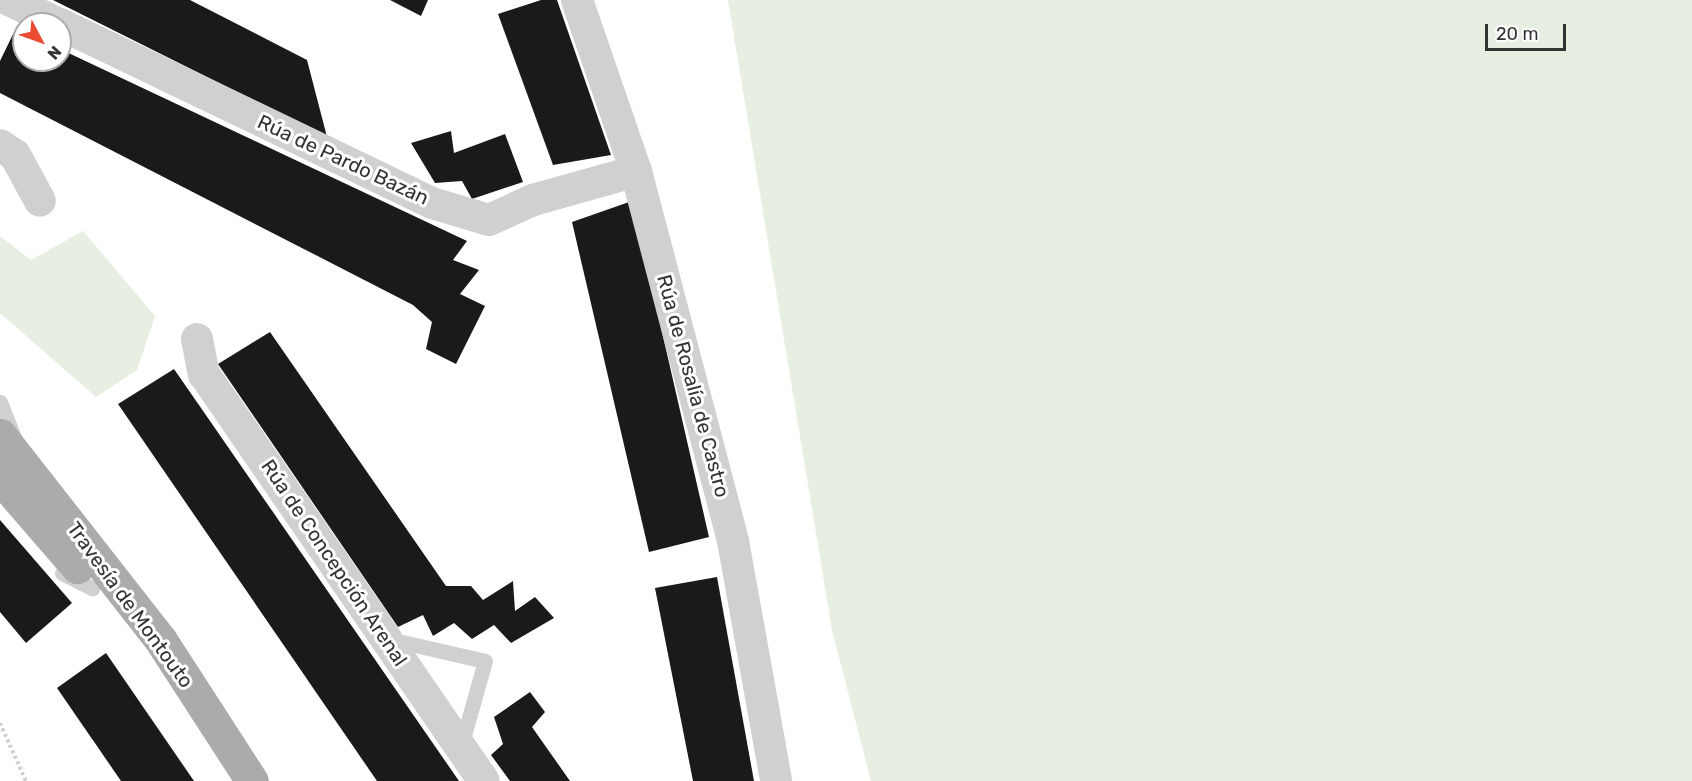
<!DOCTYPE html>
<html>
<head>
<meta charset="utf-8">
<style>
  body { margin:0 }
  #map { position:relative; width:1692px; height:781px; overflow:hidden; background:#fff; font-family:Rubik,sans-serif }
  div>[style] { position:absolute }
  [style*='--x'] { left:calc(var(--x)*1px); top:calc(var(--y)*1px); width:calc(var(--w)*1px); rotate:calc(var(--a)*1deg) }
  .green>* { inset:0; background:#e6efe1 }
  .building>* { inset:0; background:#1a1a1a }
  .path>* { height:4px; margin-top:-2px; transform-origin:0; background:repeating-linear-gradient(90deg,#d0d0d0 0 3px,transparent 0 6px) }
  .lane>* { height:15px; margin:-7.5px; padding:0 7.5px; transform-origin:7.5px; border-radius:7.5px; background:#d0d0d0 }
  .street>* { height:32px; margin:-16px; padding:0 16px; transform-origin:16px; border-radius:16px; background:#d0d0d0 }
  .primary>* { height:33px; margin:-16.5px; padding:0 16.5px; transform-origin:16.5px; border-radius:16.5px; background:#ababab }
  span { translate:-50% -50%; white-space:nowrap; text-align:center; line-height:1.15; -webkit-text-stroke:6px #fff; paint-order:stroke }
  .street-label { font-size:20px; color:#333 }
  .north { position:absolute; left:12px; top:12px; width:60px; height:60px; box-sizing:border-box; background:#fff; border:2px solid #adadad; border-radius:50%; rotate:131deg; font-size:16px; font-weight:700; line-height:24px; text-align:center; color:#333 }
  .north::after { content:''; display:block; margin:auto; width:21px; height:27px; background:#eb4c34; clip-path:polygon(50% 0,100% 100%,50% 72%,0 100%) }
  .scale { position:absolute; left:1485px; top:24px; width:81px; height:27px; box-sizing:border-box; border:3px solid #333; border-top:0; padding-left:8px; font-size:18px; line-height:21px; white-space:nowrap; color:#333; -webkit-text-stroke:4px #fff; paint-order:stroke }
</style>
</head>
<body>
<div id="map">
  <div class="green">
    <i style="clip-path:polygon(728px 0,1692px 0,1692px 781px,871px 781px,832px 630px)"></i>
    <i style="clip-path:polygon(83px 231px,155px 316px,137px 370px,96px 397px,0 313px,0 236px,31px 260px)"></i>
  </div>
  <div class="building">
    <i style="clip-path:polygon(53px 0,190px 0,307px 60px,327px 137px)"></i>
    <i style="clip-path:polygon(390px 0,428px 0,421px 16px)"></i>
    <i style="clip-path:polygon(541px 0,557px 0,611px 155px,553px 165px,498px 14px)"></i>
    <i style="clip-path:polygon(16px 28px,24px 32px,24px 60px,60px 60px,60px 49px,467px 241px,453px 260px,479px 270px,460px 294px,485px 306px,456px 364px,426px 349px,432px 322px,413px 305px,0 93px,0 61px)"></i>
    <i style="clip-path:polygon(451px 131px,454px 153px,505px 134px,523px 182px,472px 199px,462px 181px,435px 183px,411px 143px)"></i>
    <i style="clip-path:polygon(632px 201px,709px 537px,649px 552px,572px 222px)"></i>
    <i style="clip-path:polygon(270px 332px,446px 586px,471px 586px,483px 600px,513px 581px,515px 611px,535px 597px,554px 618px,511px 643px,494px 625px,472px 639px,454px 623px,433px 636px,423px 615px,398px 627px,218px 364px)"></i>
    <i style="clip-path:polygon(174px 369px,459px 781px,377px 781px,118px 404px)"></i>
    <i style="clip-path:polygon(0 520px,72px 603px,26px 643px,0 612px)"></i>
    <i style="clip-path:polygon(717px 577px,754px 781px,693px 781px,655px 588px)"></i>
    <i style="clip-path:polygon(106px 653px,194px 781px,121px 781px,57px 688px)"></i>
    <i style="clip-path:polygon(530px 692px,545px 712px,532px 727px,570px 781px,510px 781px,491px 755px,503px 744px,494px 717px)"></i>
  </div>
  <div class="path">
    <i style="--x:0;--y:723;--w:64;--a:65.9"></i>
  </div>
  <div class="lane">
    <i style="--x:0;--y:402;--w:43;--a:68.2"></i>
    <i style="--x:62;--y:573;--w:34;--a:27"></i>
    <i style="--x:389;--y:639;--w:98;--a:12.9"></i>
    <i style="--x:485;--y:661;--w:88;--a:105.8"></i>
  </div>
  <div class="street">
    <i style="--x:9;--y:0;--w:55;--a:25.6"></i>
    <i style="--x:577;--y:0;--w:181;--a:71"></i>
    <i style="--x:636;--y:171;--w:383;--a:75.3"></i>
    <i style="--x:733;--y:541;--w:244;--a:79.8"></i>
    <i style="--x:60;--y:24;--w:413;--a:25.7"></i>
    <i style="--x:432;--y:203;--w:59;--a:16.6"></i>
    <i style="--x:489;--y:220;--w:48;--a:-24.4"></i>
    <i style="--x:533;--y:200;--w:107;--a:-15.7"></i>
    <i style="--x:0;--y:145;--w:18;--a:34"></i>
    <i style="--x:15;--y:155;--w:52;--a:61.5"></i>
    <i style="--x:197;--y:339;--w:36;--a:79"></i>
    <i style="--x:204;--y:374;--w:494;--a:55.5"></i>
  </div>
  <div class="primary">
    <i style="--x:0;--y:435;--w:259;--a:51.9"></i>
    <i style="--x:160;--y:639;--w:169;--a:57.1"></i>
    <i style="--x:0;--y:478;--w:118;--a:49.1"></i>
  </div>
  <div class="street-label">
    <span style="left:343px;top:160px;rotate:25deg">Rúa de Pardo Bazán</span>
    <span style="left:693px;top:386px;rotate:75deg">Rúa de Rosalía de Castro</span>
    <span style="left:334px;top:563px;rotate:56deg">Rúa de Concepción Arenal</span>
    <span style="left:130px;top:605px;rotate:54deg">Travesía de Montouto</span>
  </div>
  <div class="north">N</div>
  <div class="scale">20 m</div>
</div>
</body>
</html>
